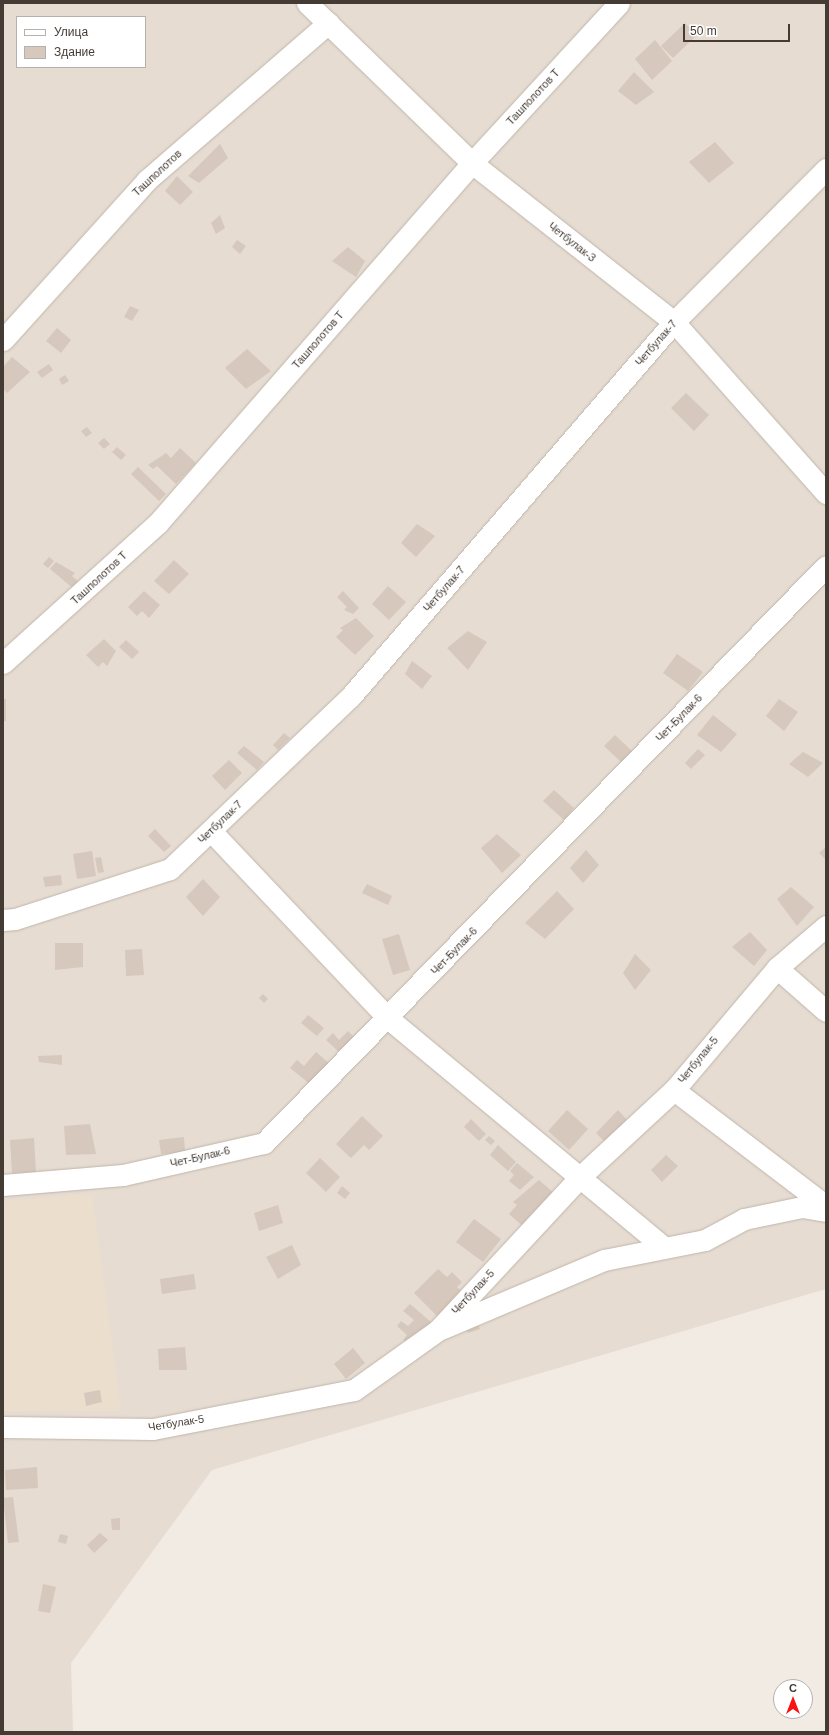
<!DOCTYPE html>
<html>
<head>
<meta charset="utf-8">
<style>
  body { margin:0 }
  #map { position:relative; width:829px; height:1735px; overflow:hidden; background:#f2ebe4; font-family:Helvetica,sans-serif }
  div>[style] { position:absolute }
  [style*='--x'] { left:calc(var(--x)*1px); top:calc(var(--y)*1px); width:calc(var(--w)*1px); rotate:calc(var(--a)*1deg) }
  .residential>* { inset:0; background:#e6dcd2 }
  .education>* { inset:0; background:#ebdecd }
  .building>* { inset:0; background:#d6c8bc }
  .roads { filter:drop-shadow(0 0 1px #c0b5a9) drop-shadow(0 0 1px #c0b5a9) }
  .minor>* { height:21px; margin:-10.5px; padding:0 10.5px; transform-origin:10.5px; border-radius:10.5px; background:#fff }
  span { translate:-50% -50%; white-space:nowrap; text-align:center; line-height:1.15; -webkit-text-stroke:4px #fff; paint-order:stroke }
  .street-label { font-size:11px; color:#443b34 }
  .frame { position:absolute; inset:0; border:4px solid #443b34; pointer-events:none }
  .legend { position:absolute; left:16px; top:16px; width:130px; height:52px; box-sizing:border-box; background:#fff; border:1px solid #b4b1ae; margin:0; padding:5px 7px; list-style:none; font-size:12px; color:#443b34 }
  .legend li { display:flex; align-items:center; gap:8px; height:20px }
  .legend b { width:20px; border:1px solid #b4b1ae }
  .north { position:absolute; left:773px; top:1679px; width:40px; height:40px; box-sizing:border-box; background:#fff; border:1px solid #b4b1ae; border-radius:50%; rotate:0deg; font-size:11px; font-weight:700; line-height:16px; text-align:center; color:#443b34 }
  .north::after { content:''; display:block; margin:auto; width:14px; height:18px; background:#fb1212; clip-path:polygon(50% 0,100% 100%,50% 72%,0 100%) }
  .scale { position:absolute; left:683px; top:24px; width:107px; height:18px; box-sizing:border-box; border:2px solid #443b34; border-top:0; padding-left:5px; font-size:12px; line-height:14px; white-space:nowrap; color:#443b34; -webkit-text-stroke:3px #fff; paint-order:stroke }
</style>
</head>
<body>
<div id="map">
  <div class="residential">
    <i style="clip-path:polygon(evenodd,3px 3px,826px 3px,826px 1289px,212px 1470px,71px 1663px,73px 1732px,3px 1732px,3px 3px,17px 17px,145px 17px,145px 67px,17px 67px,17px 17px)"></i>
  </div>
  <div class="education">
    <i style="clip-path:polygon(92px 1194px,121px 1411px,3px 1411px,3px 1201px)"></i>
  </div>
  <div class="building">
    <i style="clip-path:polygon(685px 23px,697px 35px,673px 58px,661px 46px)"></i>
    <i style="clip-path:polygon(655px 40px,672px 61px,652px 80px,635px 59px)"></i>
    <i style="clip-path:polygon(634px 72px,654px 92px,636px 105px,618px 91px)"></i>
    <i style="clip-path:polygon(715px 142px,734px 163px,709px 183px,689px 162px)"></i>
    <i style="clip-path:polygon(220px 144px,228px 158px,199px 183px,188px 176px)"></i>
    <i style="clip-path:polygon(177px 176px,193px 192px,180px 205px,165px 191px)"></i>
    <i style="clip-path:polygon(220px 215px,225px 228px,216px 234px,211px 223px)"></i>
    <i style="clip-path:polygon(237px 240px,246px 246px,240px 254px,232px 247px)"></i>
    <i style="clip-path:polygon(348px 247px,365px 261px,356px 277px,332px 261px)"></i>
    <i style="clip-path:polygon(130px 306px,139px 310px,132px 321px,124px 317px)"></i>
    <i style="clip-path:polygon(57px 328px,71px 340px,61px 353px,46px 341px)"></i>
    <i style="clip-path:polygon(247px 349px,271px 371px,246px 389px,225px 368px)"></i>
    <i style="clip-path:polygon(12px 357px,30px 372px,7px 393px,3px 389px,3px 367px)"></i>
    <i style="clip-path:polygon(49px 364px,53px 370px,42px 378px,37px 372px)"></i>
    <i style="clip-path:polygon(65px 375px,69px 381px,62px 385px,59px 379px)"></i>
    <i style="clip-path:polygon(686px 393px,709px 415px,694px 431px,671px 408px)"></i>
    <i style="clip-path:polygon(87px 427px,92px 433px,86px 437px,81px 431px)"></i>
    <i style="clip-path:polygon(104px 438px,110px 444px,104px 449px,98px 443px)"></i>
    <i style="clip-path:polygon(117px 447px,126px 455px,121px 460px,112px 452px)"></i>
    <i style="clip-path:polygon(180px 448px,196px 463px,176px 484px,157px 466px,153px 469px,148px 465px,166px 453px,171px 458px)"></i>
    <i style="clip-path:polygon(138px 467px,166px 494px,159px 501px,131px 474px)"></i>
    <i style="clip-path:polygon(417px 524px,435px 536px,416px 557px,401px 543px)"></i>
    <i style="clip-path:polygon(49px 557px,54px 561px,48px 568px,43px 564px)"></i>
    <i style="clip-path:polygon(174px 560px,189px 574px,169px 594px,154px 581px)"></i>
    <i style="clip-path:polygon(56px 562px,75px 573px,72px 576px,80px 583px,74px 589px,50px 569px)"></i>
    <i style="clip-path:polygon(388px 586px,406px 602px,389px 620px,372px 604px)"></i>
    <i style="clip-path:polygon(144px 591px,160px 605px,149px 618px,142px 611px,137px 616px,128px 607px)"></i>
    <i style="clip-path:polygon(343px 591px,359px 608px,353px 614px,344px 610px,347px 607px,337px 597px)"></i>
    <i style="clip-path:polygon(356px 618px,374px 636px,355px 655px,336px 637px,343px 630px,340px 628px)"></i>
    <i style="clip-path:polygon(468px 631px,487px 642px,468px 670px,447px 648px)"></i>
    <i style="clip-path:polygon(104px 639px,116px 651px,107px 666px,103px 662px,98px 667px,86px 655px)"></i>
    <i style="clip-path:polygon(126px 640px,139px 652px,132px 659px,119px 647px)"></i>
    <i style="clip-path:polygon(677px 654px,703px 672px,688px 691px,663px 673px)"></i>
    <i style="clip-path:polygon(412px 661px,432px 676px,422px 689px,405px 674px)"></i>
    <i style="clip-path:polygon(3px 699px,6px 699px,6px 721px,3px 721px)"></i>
    <i style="clip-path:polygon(779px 699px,798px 712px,784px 731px,766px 716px)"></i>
    <i style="clip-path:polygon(713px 715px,737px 734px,721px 752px,697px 735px)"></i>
    <i style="clip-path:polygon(284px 733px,290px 738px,278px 750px,273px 745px)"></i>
    <i style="clip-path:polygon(615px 735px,632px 751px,621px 762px,604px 746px)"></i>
    <i style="clip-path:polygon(244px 746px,264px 762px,257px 770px,237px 753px)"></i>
    <i style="clip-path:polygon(698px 749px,705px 755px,691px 769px,685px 763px)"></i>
    <i style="clip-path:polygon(803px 752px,823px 763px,808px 777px,789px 764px)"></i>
    <i style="clip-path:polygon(229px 760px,242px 773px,225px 790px,212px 776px)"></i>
    <i style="clip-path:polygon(554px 790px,574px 808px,564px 820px,543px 801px)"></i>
    <i style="clip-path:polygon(155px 829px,171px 846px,164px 852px,148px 836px)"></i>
    <i style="clip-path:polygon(497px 834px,521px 855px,502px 873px,481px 848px)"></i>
    <i style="clip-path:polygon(826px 847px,826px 860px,819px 853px)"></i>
    <i style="clip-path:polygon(586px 850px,599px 865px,583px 883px,570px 868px)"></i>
    <i style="clip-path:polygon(92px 851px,96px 876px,77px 879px,73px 854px)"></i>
    <i style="clip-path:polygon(101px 857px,104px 872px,98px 873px,95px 858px)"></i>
    <i style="clip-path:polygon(61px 875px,62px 885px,45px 887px,43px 877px)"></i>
    <i style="clip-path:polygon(203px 879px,220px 897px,203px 916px,186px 897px)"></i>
    <i style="clip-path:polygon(367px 884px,392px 896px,388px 905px,362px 893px)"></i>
    <i style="clip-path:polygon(791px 887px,814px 907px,797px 926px,777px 899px)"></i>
    <i style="clip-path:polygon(557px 891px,574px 909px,545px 939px,525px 923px)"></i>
    <i style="clip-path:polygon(750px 932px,767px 950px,754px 966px,732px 947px)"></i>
    <i style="clip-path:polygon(399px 934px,410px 970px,393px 975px,382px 939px)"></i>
    <i style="clip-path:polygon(55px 943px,83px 943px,83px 967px,55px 970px)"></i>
    <i style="clip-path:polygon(142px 949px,144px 975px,126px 976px,125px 950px)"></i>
    <i style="clip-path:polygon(635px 954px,651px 970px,635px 990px,623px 973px)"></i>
    <i style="clip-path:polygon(263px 994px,268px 999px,264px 1003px,259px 998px)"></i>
    <i style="clip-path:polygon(308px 1015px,324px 1028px,317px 1036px,301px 1023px)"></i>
    <i style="clip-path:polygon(348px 1031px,355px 1038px,340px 1053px,326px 1040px,333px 1033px,339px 1040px)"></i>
    <i style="clip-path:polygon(316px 1052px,330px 1064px,311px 1085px,290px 1068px,297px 1060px,304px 1066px)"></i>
    <i style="clip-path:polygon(62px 1055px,62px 1065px,39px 1062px,38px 1056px)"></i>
    <i style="clip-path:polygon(567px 1110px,588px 1129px,569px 1150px,548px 1131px)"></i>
    <i style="clip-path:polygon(618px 1110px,628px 1121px,607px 1144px,596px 1133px)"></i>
    <i style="clip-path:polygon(362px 1116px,383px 1136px,369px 1150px,364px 1145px,351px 1158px,336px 1144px)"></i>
    <i style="clip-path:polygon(471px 1119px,486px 1134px,479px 1141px,464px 1127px)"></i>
    <i style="clip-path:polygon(90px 1124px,96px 1154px,66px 1155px,64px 1126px)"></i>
    <i style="clip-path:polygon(489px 1136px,495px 1141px,491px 1145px,485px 1140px)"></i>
    <i style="clip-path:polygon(184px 1137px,185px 1152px,161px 1154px,159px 1140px)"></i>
    <i style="clip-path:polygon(34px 1138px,36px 1172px,12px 1173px,10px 1140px)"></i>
    <i style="clip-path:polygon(498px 1145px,516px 1162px,508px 1171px,490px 1155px)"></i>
    <i style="clip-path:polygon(666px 1155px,678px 1166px,662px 1182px,651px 1170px)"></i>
    <i style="clip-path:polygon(320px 1158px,340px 1177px,326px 1192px,306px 1173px)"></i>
    <i style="clip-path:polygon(517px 1163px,534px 1177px,520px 1190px,509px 1181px,514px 1175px,510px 1171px)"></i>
    <i style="clip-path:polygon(539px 1180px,556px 1195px,526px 1229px,509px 1214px,517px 1205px,513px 1202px)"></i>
    <i style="clip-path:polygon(342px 1186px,350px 1193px,345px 1199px,337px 1193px)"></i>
    <i style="clip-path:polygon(278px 1205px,283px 1223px,259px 1231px,254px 1213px)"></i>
    <i style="clip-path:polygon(474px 1219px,501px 1239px,483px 1262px,456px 1242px)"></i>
    <i style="clip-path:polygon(292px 1245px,301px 1265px,278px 1279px,266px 1257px)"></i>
    <i style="clip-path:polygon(438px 1269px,447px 1277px,452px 1272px,462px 1282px,457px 1287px,463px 1292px,438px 1317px,414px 1293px)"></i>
    <i style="clip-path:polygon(194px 1274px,196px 1289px,162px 1294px,160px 1279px)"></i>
    <i style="clip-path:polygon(410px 1304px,431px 1322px,410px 1346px,403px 1340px,407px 1335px,397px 1326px,401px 1321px,408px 1326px,414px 1320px,403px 1311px)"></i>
    <i style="clip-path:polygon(477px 1322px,480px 1329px,468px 1333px,465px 1327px)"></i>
    <i style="clip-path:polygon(185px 1347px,187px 1370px,159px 1370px,158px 1349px)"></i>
    <i style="clip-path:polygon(353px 1348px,365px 1363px,346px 1379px,334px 1364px)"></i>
    <i style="clip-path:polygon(100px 1390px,102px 1402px,86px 1406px,84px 1393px)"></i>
    <i style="clip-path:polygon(37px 1467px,38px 1488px,6px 1490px,5px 1470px)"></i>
    <i style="clip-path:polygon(13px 1497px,19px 1542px,8px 1543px,3px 1498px)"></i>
    <i style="clip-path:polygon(120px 1518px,120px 1530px,112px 1530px,111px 1519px)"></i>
    <i style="clip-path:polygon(100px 1533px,108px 1540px,94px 1553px,87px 1545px)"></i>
    <i style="clip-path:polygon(60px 1534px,68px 1536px,66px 1544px,58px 1542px)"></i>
    <i style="clip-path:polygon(43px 1584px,56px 1587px,50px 1613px,38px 1611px)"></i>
  </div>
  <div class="roads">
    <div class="minor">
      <i style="--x:307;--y:3;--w:230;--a:44.1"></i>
      <i style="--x:472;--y:163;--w:257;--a:38.2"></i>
      <i style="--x:674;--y:322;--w:229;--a:48.4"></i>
      <i style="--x:3;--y:340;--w:215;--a:-48"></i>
      <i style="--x:147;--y:180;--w:240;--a:-40.9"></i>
      <i style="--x:3;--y:663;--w:209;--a:-42.1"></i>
      <i style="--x:158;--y:523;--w:478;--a:-48.9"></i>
      <i style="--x:472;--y:163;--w:217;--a:-47.4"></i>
      <i style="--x:211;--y:831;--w:259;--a:46.6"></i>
      <i style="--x:389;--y:1019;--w:355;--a:39.7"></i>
      <i style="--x:3;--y:920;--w:12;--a:-5"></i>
      <i style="--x:15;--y:919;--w:163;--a:-17.9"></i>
      <i style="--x:170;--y:869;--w:250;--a:-43.7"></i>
      <i style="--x:351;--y:696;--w:494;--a:-49.2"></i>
      <i style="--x:674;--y:322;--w:216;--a:-45.2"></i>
      <i style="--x:777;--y:968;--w:65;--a:41.3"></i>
      <i style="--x:674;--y:1090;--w:191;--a:37.3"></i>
      <i style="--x:3;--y:1185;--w:120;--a:-4.8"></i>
      <i style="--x:123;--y:1175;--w:145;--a:-12.8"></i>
      <i style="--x:264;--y:1143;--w:805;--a:-45.75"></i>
      <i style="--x:443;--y:1328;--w:175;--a:-22.9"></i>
      <i style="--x:604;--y:1260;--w:103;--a:-11.2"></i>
      <i style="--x:705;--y:1240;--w:44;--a:-28.3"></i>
      <i style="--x:744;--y:1219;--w:59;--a:-11.7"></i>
      <i style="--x:802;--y:1207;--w:24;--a:9"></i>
      <i style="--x:3;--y:1427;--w:150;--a:0.8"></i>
      <i style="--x:153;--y:1429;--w:205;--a:-11"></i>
      <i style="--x:354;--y:1390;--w:103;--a:-35.5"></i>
      <i style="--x:438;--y:1330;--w:210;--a:-47.1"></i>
      <i style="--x:581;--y:1176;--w:127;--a:-42.8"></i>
      <i style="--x:674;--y:1090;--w:160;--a:-49.8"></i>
      <i style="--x:777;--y:968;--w:65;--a:-40.6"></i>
    </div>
  </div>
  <div class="street-label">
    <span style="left:533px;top:97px;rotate:-47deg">Ташполотов Т</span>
    <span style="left:157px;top:173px;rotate:-43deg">Ташполотов</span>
    <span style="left:572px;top:242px;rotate:38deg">Четбулак-3</span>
    <span style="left:318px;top:340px;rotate:-49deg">Ташполотов Т</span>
    <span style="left:656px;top:343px;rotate:-49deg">Четбулак-7</span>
    <span style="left:99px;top:578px;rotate:-43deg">Ташполотов Т</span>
    <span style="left:444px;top:589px;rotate:-49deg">Четбулак-7</span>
    <span style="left:679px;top:718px;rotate:-46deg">Чет-Булак-6</span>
    <span style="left:220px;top:822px;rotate:-44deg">Четбулак-7</span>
    <span style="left:454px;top:951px;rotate:-46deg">Чет-Булак-6</span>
    <span style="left:698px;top:1060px;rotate:-51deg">Четбулак-5</span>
    <span style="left:200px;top:1157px;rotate:-13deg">Чет-Булак-6</span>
    <span style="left:473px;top:1292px;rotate:-47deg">Четбулак-5</span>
    <span style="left:176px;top:1423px;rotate:-9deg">Четбулак-5</span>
  </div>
  <div class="frame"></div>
  <ul class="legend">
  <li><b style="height:5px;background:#fff"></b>Улица</li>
  <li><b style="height:11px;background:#d6c8bc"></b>Здание</li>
  </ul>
  <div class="north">С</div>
  <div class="scale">50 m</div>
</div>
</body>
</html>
